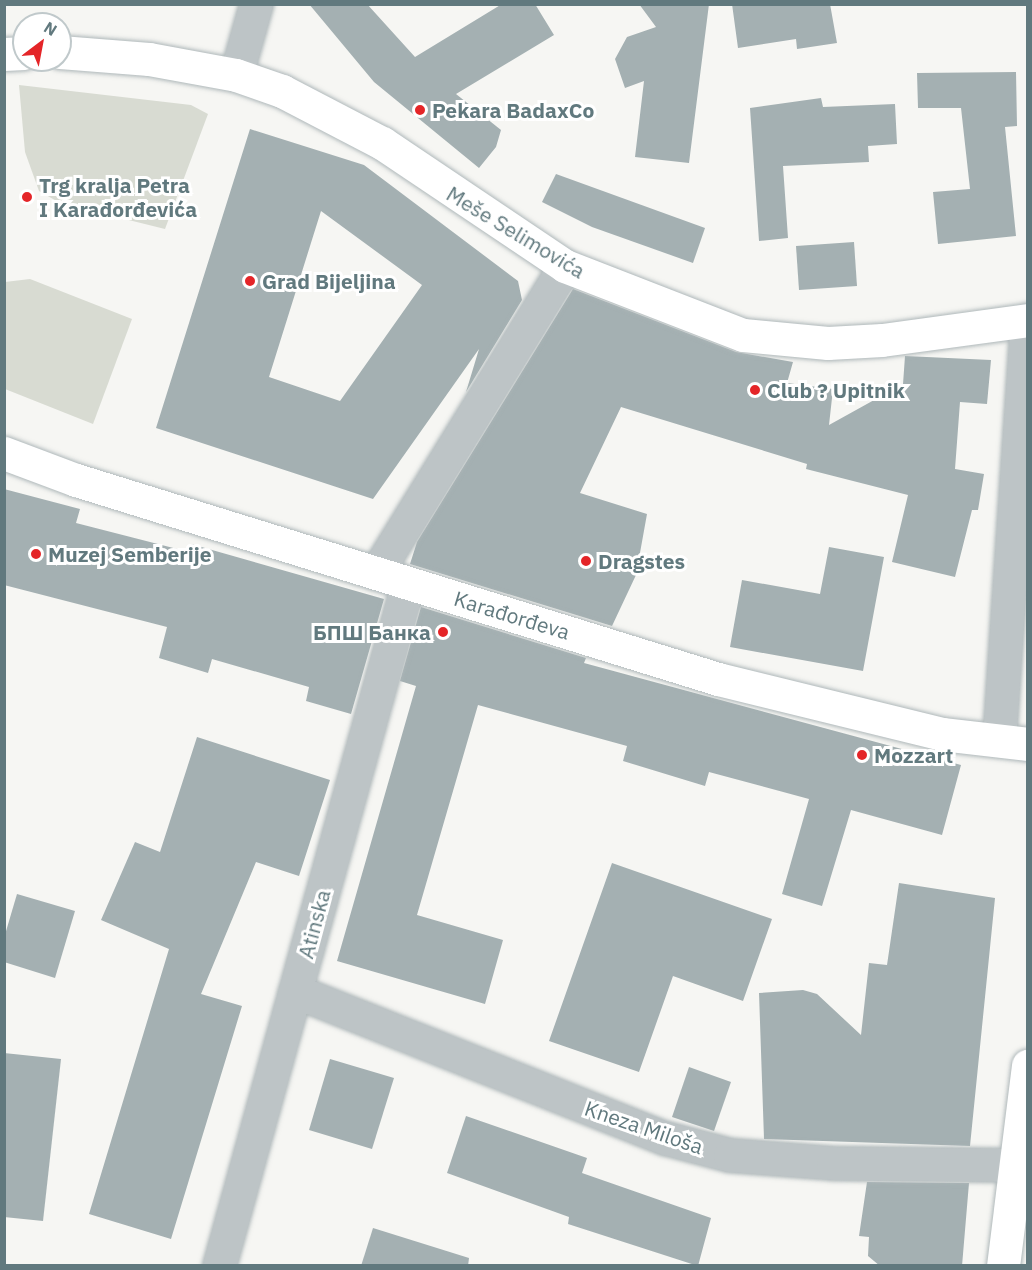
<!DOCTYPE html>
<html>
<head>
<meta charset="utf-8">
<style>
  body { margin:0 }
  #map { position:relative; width:1032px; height:1270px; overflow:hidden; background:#f6f6f3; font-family:"IBM Plex Sans",sans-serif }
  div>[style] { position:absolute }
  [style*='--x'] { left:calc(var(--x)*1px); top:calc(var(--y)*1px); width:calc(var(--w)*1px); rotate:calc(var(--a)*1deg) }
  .green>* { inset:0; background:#d8dbd2 }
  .building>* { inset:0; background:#a4b0b2 }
  .roads { filter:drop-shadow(0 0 2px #afb8ba) drop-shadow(0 0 2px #afb8ba) }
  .street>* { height:33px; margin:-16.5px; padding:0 16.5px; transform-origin:16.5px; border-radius:16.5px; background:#bdc4c6 }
  .secondary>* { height:33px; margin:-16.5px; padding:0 16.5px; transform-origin:16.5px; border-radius:16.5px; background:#fff }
  .dots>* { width:16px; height:16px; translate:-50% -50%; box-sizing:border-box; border:3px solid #fff; border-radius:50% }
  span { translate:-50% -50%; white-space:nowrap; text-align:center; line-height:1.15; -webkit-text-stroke:6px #fff; paint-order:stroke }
  .poi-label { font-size:21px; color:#61797e; font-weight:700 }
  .left { translate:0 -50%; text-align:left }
  .right { translate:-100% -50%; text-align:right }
  .street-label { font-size:21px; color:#61797e }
  .frame { position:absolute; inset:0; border:6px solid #61797e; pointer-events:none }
  .north { position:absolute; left:12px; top:12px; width:60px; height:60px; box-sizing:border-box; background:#fff; border:2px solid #c0c9cb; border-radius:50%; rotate:32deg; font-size:16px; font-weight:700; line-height:24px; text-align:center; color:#61797e }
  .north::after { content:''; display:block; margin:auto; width:21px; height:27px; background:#e42528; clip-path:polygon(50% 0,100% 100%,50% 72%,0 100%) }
</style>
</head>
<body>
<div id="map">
  <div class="green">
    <i style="clip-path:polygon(19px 85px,191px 105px,208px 114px,165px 229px,60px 203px,39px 191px,25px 152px)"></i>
    <i style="clip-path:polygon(30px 279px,132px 319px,93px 424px,5px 389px,5px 282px)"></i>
  </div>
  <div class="building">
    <i style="clip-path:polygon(309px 4px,367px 4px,415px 57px,502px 4px,535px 4px,554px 35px,456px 94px,501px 130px,496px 147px,479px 168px,374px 82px)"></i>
    <i style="clip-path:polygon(639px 4px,709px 4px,689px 163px,635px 157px,644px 81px,625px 88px,615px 59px,627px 37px,656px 27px)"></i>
    <i style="clip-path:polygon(732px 4px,830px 4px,837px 43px,797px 49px,796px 39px,738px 48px)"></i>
    <i style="clip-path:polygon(1016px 72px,1017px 126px,1005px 127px,1016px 236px,938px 244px,933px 192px,970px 189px,961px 108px,918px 108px,917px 73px)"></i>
    <i style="clip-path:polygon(821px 98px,823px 107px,895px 104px,897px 144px,868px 146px,869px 162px,783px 166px,788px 238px,759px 241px,750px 108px)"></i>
    <i style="clip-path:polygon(evenodd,250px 129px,364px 165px,518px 281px,522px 300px,466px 392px,479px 349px,373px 499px,156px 428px,250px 129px,321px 211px,422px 285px,340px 401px,269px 377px,321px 211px)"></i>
    <i style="clip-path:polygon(556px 174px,705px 228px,693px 263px,592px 227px,542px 202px)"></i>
    <i style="clip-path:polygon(854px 242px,857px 286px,799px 290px,796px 246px)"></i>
    <i style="clip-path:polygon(573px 289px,736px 352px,793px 362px,787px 383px,833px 389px,829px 425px,903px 384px,905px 356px,991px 360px,987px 404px,960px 402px,955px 469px,984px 474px,978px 510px,972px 510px,955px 577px,892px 562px,908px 495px,806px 469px,807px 464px,621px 407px,580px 493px,647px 514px,636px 575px,612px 626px,410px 564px,417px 542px)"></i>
    <i style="clip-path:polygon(4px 489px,80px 509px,76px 523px,189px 552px,191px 544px,384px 599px,351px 714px,306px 701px,309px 687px,212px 659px,208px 673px,159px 658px,167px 627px,4px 585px)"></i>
    <i style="clip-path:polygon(829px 547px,884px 557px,863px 671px,730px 647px,742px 580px,820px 594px)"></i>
    <i style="clip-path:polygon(421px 607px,586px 658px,584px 663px,961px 765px,942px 835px,851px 810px,822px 906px,782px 894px,809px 799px,709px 772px,705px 786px,623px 761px,627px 746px,478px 705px,417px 915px,503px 940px,485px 1004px,337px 961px,416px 686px,400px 681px)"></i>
    <i style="clip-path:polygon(197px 737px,330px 780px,299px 876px,256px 862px,201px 994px,242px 1006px,171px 1239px,89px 1214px,169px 949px,101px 920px,135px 842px,160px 852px)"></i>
    <i style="clip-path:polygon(612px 863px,772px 919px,743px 1001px,673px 976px,639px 1072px,549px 1041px)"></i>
    <i style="clip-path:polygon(899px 883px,995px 898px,970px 1146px,764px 1139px,759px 993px,803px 990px,817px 994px,861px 1035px,869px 963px,887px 965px)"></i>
    <i style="clip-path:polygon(17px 894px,75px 911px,55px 978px,4px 962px,4px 938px)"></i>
    <i style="clip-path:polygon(4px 1053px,61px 1059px,43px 1221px,4px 1217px)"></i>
    <i style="clip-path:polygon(330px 1059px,394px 1078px,372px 1149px,309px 1130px)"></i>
    <i style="clip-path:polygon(689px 1067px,731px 1082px,714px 1131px,672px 1117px)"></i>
    <i style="clip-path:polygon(466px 1116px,587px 1158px,582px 1173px,711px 1218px,698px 1266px,568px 1224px,569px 1217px,447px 1173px)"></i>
    <i style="clip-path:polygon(867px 1182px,969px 1183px,962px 1266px,880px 1266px,868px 1256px,869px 1237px,859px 1236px)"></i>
    <i style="clip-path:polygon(373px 1228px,469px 1258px,468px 1266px,361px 1266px)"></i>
  </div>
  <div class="roads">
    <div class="street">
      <i style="--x:236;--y:75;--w:74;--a:-74.3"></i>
      <i style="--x:376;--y:573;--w:361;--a:-58.4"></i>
      <i style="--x:999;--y:740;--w:421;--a:-86.2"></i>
      <i style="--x:295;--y:991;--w:398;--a:21.7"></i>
      <i style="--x:665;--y:1138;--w:67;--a:14.7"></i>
      <i style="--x:730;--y:1155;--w:103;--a:4.4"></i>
      <i style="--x:833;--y:1163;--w:179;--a:0.6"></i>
      <i style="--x:219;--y:1266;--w:709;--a:-74.53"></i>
    </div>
    <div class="secondary">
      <i style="--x:60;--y:52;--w:89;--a:4.5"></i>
      <i style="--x:149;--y:59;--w:88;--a:10.4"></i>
      <i style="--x:236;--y:75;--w:49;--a:19.2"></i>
      <i style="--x:282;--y:91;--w:113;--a:27.5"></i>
      <i style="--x:382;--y:143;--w:220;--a:33.9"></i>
      <i style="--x:565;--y:266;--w:191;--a:21.2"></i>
      <i style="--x:743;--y:335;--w:85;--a:5.4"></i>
      <i style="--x:828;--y:343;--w:54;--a:-3.2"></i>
      <i style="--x:882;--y:340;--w:147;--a:-7.8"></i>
      <i style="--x:4;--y:54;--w:20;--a:-3"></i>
      <i style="--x:4;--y:453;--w:77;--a:20.6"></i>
      <i style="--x:76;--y:480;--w:672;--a:17.22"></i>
      <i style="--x:718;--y:679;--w:231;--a:13.8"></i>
      <i style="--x:942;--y:734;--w:87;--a:6.6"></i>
      <i style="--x:1003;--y:1266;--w:202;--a:-82.9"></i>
    </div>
  </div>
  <div class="dots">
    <i style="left:420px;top:110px;background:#e42528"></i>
    <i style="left:27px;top:197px;background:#e42528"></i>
    <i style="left:250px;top:281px;background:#e42528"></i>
    <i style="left:755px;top:390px;background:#e42528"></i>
    <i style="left:36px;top:554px;background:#e42528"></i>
    <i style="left:586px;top:561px;background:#e42528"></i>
    <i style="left:443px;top:632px;background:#e42528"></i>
    <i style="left:862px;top:755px;background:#e42528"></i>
  </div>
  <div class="poi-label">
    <span class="left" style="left:432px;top:110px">Pekara BadaxCo</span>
    <span class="left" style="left:39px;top:197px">Trg kralja Petra<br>I Karađorđevića</span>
    <span class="left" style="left:262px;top:281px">Grad Bijeljina</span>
    <span class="left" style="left:767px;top:390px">Club ? Upitnik</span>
    <span class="left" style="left:48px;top:554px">Muzej Semberije</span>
    <span class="left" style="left:598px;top:561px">Dragstes</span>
    <span class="right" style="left:431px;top:632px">БПШ Банка</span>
    <span class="left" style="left:874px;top:755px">Mozzart</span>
  </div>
  <div class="street-label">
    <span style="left:516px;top:232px;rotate:31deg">Meše Selimovića</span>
    <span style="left:512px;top:615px;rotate:17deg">Karađorđeva</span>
    <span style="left:314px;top:924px;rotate:-75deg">Atinska</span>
    <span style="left:644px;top:1127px;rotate:19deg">Kneza Miloša</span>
  </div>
  <div class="frame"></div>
  <div class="north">N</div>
</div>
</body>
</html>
